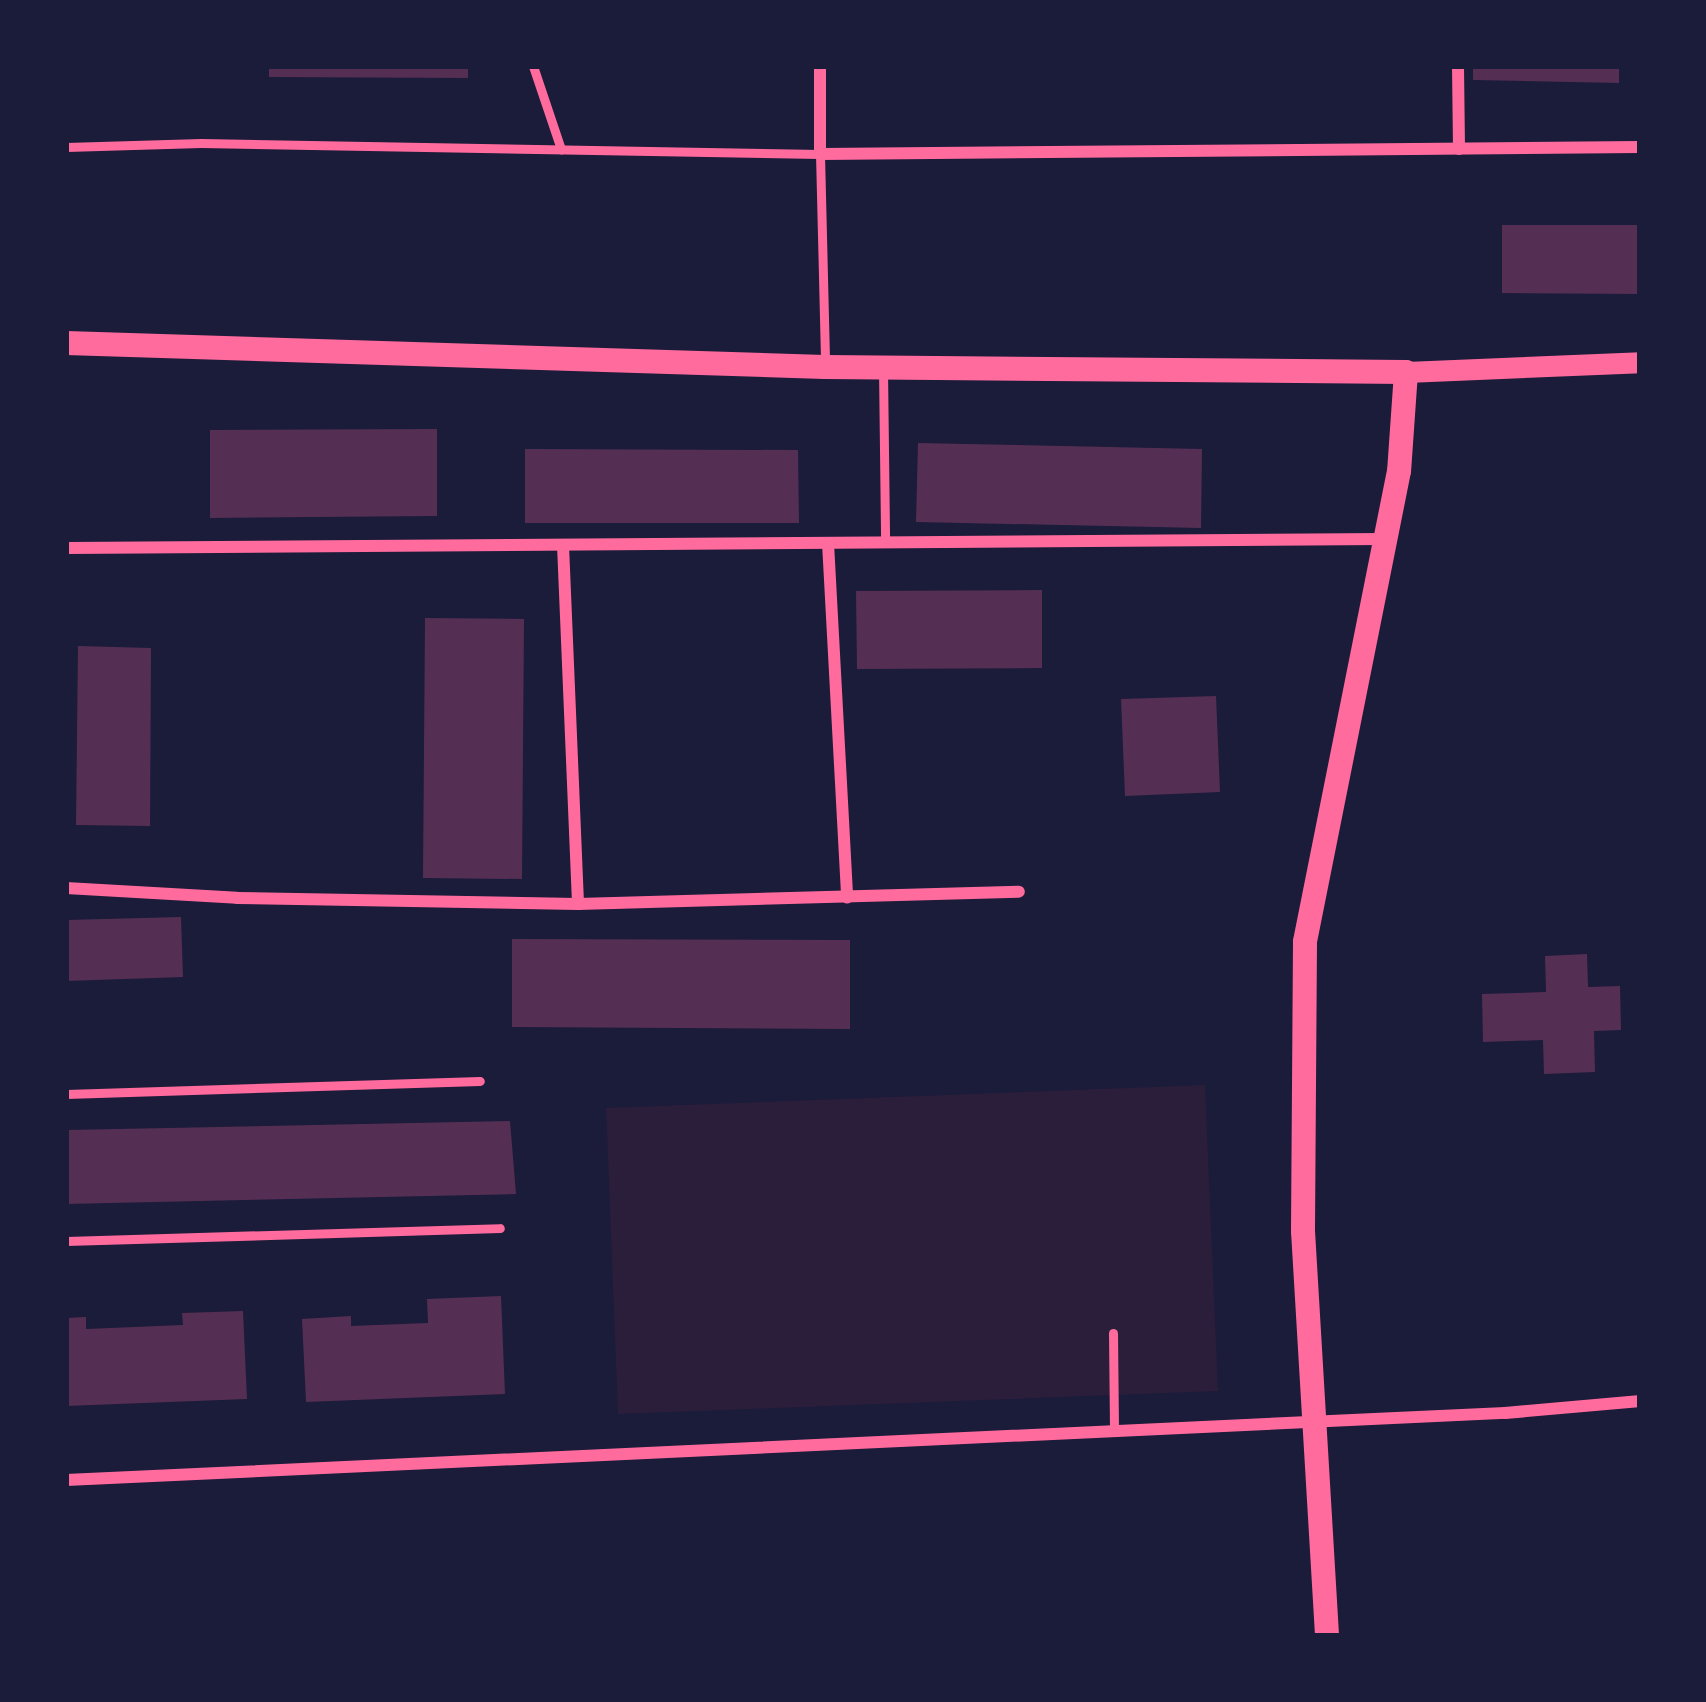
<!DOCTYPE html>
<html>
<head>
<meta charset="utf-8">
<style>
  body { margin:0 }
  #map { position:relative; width:1706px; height:1702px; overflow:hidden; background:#1b1b3a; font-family:"PT Sans",sans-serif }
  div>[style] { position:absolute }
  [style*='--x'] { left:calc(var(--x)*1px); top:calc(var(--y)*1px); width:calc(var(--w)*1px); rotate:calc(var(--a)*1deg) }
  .green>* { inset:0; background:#2a1e3b }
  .building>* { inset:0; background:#542f53 }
  .service>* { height:9px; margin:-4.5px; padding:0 4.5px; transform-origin:4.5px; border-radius:4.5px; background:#ff6b9d }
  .minor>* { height:12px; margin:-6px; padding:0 6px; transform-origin:6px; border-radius:6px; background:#ff6b9d }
  .tertiary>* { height:21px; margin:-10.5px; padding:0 10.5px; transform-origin:10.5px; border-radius:10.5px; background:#ff6b9d }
  .secondary>* { height:24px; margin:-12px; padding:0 12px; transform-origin:12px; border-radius:12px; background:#ff6b9d }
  span { translate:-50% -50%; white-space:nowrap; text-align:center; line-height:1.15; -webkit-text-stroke:12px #1b1b3a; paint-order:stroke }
  .frame { position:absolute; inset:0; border:69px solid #1b1b3a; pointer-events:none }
</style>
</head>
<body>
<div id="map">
  <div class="green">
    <i style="clip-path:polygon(1205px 1085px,1218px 1391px,618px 1414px,606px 1108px)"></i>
  </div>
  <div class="building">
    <i style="clip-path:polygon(269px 66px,468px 66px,468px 78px,269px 77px)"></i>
    <i style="clip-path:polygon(1473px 66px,1619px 66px,1619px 83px,1473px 80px)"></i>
    <i style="clip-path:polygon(1502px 225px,1640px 225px,1640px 294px,1502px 293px)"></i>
    <i style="clip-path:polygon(437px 429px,437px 516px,210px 518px,210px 430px)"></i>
    <i style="clip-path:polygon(918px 443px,1202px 449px,1201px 528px,916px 522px)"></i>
    <i style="clip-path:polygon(525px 449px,798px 450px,799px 523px,525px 523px)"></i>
    <i style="clip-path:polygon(1042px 590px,1042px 668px,857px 669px,856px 591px)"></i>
    <i style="clip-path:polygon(425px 618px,524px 619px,522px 879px,423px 878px)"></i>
    <i style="clip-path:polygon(78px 646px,151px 648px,150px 826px,76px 825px)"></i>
    <i style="clip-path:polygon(1216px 696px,1220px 792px,1125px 796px,1121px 699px)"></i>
    <i style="clip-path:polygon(181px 917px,183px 977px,66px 981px,66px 920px)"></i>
    <i style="clip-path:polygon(512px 939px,850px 940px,850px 1029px,512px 1027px)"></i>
    <i style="clip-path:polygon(1587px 954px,1588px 987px,1620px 986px,1621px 1030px,1594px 1031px,1595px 1072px,1544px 1074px,1543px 1040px,1483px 1042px,1482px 994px,1546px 992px,1545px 956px)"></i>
    <i style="clip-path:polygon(510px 1121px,516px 1194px,66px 1204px,66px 1130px)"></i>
    <i style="clip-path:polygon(501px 1296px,505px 1394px,306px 1402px,302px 1319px,351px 1316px,351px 1326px,428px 1323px,427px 1299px)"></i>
    <i style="clip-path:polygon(243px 1311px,247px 1399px,66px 1406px,66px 1318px,86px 1317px,86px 1329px,183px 1325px,182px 1313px)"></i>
  </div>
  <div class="service">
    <i style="--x:533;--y:66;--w:88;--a:71.4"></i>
    <i style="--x:66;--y:147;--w:135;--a:-1.7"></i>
    <i style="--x:201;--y:143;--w:619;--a:1.02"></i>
    <i style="--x:820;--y:154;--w:208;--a:88.6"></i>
    <i style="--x:883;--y:368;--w:175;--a:89.3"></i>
    <i style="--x:66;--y:1094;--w:414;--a:-1.8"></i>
    <i style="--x:66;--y:1241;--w:434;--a:-1.7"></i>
    <i style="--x:1113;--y:1333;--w:99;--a:89.4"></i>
  </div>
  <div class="minor">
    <i style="--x:820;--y:66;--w:88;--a:90"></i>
    <i style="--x:820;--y:154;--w:820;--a:-0.49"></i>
    <i style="--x:1458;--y:66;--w:83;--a:89.3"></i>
    <i style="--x:828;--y:543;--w:355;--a:86.9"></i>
    <i style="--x:563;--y:545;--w:359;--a:87.6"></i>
    <i style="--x:66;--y:548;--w:1319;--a:-0.39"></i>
    <i style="--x:66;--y:888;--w:171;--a:3.3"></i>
    <i style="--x:237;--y:898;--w:341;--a:1"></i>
    <i style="--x:578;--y:904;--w:441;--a:-1.6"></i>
    <i style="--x:66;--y:1480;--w:1441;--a:-2.67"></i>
    <i style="--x:1505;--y:1413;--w:136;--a:-5.1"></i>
  </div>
  <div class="tertiary">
    <i style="--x:1406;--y:372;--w:234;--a:-2.4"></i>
  </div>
  <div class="secondary">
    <i style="--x:66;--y:343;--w:759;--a:1.81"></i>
    <i style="--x:825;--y:367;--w:581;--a:0.49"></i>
    <i style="--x:1406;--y:372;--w:99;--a:94"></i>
    <i style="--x:1399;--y:471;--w:480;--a:101.3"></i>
    <i style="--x:1305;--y:942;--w:289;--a:90.4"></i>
    <i style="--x:1303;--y:1231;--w:406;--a:86.6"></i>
  </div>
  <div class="frame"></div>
</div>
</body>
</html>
